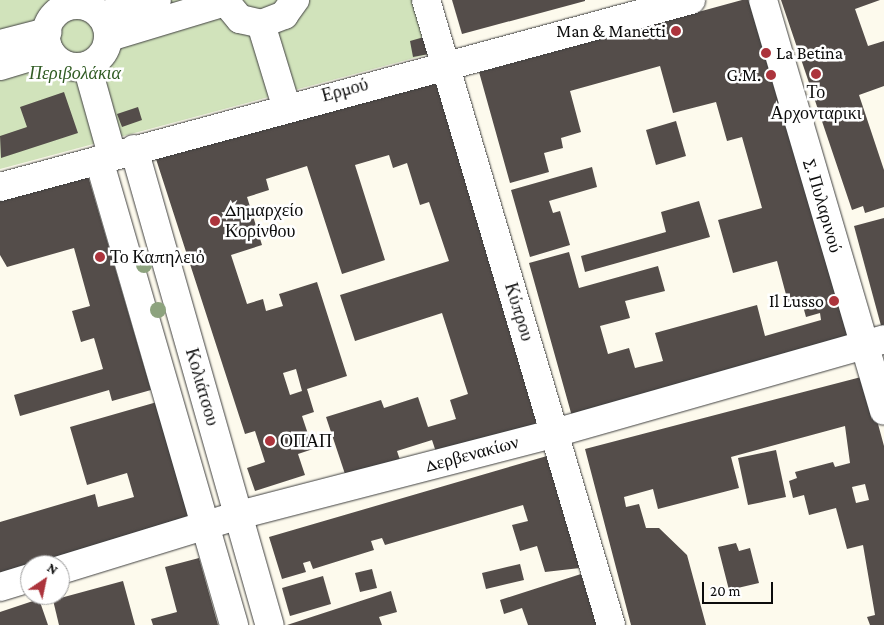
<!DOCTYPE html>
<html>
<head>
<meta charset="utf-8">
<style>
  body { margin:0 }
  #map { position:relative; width:884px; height:625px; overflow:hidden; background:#fdfaed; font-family:"Crimson Pro",serif }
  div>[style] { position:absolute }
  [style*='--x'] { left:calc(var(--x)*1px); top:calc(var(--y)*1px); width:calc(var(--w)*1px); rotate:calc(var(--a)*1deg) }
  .green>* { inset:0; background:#d1e3bb }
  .building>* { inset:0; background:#544d4a }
  .roads { filter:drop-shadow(0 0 1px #3f3f3f) drop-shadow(0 0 1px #3f3f3f) }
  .minor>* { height:28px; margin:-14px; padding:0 14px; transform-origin:14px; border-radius:14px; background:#fff }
  .minor>.ring { margin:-14px; padding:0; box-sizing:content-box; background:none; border:28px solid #fff; border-radius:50% }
  .trees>* { width:16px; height:16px; margin:-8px; border-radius:50%; background:#8da37e }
  .dots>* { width:14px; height:14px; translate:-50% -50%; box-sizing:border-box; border:2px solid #fff; border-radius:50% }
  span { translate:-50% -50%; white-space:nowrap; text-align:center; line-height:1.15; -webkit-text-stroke:5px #fff; paint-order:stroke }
  .poi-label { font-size:18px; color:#0c0c0c }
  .right { translate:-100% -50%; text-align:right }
  .left { translate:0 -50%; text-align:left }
  .park-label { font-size:18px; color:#315c24; font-style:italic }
  .street-label { font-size:18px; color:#0c0c0c }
  .north { position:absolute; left:20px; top:555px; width:50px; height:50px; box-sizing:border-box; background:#fff; border:1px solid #9e9e9e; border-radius:50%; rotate:34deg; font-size:14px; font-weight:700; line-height:20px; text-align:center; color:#0c0c0c }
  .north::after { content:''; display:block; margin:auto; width:18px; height:22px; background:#ac343c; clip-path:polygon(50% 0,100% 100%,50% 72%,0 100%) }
  .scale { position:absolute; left:702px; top:582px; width:71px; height:22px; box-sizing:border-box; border:2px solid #0c0c0c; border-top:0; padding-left:6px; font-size:15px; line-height:18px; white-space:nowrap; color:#0c0c0c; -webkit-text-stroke:4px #fff; paint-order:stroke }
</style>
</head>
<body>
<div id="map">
  <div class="green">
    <i style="clip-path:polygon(0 0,413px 0,429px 54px,0 169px)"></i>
  </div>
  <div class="building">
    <i style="clip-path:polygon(452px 0,585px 0,585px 1px,462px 34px)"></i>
    <i style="clip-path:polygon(742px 0,760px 0,855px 343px,573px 420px,529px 263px,569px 252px,579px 288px,658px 266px,665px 291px,625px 301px,630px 318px,600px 326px,608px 354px,629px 348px,635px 368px,663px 361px,655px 333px,757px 305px,765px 336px,821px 320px,820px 313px,806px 317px,801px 299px,788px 302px,777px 261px,733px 273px,718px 220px,762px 208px,742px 137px,727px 141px,716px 102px,673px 113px,660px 66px,570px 91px,581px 132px,561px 138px,563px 148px,544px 153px,549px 172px,510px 183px,479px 72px)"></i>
    <i style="clip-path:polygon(781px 0,880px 0,855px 9px,868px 46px,884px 41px,884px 86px,859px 95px,884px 170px,884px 207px,865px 213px,863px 206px,852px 210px)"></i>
    <i style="clip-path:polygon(424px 37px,429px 54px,413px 57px,410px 41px)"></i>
    <i style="clip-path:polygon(evenodd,436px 81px,543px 424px,438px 458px,432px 440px,397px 451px,402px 466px,348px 483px,326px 417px,381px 400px,384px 408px,418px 397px,428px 427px,456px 419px,450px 400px,468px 394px,442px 313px,355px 341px,340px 295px,449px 261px,429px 202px,420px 205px,407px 163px,393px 168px,389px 155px,355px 165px,385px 260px,342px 274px,307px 166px,266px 179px,269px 190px,247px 197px,262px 245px,231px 255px,247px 304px,263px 299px,266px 311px,283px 306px,279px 294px,317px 282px,347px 376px,307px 389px,314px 412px,302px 416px,313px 449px,298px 454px,305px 475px,255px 491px,247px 468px,265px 462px,255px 431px,245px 434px,156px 159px,436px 81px,296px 369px,302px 391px,290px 395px,283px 373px,296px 369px)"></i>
    <i style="clip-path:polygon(64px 92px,78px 133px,1px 158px,0 136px,27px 127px,20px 107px)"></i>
    <i style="clip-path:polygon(138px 107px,142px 120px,122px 127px,117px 114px)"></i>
    <i style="clip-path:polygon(676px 121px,686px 156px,656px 165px,646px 130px)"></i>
    <i style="clip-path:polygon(592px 167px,597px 187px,549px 201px,553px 213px,560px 211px,570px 245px,530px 257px,511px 190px)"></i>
    <i style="clip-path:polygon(88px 176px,151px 390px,112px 401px,109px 390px,20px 416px,14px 395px,103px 369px,94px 338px,81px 342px,72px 311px,90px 306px,74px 248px,7px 267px,0 255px,0 201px)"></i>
    <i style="clip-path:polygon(699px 201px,710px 237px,585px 272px,581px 256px,666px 232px,661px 212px)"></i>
    <i style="clip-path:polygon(884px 218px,884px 333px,883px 333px,854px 226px)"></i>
    <i style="clip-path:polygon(evenodd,865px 376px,884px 446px,884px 625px,870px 625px,867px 617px,875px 615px,863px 545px,847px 549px,836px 508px,809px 515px,804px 495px,793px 498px,789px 481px,797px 478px,795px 472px,833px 462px,835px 467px,850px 463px,845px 426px,731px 457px,739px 488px,658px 509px,653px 489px,624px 497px,626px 507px,639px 504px,646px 528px,659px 528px,687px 555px,706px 625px,631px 625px,585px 449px,865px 376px,865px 484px,869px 500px,856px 503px,852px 487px,865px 484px)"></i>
    <i style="clip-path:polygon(157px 402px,193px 526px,59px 565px,30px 565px,0 582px,0 522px,95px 494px,98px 507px,134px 497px,127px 473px,87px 485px,70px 427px)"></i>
    <i style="clip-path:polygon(776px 450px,786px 497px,748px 505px,738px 458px)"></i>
    <i style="clip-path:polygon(547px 456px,580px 568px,545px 572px,537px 546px,520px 551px,512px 525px,528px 521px,523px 505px,385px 545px,382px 538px,371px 541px,374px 550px,313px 569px,310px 561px,303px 563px,306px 572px,282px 579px,269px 537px)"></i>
    <i style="clip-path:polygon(736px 543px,739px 551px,750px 548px,759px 583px,729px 590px,718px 547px)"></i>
    <i style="clip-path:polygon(199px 558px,218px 625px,153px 625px,151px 619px,177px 612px,165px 567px)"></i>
    <i style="clip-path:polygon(520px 564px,524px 580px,486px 589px,482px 573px)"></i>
    <i style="clip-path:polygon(372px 569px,377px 588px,360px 592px,355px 573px)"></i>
    <i style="clip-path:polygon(581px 574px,598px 625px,528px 625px,522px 608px,504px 614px,500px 600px)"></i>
    <i style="clip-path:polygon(323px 576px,331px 604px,290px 616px,282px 588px)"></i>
    <i style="clip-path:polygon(123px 581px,135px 625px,59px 625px,53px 600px)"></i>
    <i style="clip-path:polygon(391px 591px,397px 612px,379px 617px,382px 625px,287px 625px)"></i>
    <i style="clip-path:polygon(39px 599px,48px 625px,0 625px,0 612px)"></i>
  </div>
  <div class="roads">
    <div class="minor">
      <i style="--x:224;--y:0;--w:25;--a:50"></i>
      <i style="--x:240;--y:19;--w:22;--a:13"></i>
      <i style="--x:261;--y:24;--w:25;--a:-21"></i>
      <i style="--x:284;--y:15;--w:19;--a:-54"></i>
      <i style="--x:426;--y:0;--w:652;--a:73.51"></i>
      <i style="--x:763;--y:0;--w:428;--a:73.6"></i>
      <i class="ring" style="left:46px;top:5px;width:34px;height:34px"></i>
      <i style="--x:101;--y:16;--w:58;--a:-15.9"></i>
      <i style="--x:261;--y:24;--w:86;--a:73"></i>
      <i style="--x:109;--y:37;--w:121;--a:-16.8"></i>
      <i style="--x:0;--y:44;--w:49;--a:-14.3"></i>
      <i style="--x:0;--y:66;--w:52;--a:-16.7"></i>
      <i style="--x:87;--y:66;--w:92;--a:74.3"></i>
      <i style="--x:134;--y:149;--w:495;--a:74.1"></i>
      <i style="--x:99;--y:160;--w:484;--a:73.8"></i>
      <i style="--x:0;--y:187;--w:716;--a:-15.14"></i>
      <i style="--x:60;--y:570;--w:187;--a:-17.1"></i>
      <i style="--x:239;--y:515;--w:326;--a:-14.5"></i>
      <i style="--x:555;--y:433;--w:342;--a:-15.9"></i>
      <i style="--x:0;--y:587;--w:31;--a:-17"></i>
    </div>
  </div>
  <div class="trees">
    <i style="left:144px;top:265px"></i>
    <i style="left:158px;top:310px"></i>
  </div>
  <div class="dots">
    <i style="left:676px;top:31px;background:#ac343c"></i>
    <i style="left:766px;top:53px;background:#ac343c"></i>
    <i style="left:816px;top:74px;background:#ac343c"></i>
    <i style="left:771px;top:75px;background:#ac343c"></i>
    <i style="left:215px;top:221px;background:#ac343c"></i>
    <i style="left:100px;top:257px;background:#ac343c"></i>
    <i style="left:834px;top:301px;background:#ac343c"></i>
    <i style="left:270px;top:441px;background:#ac343c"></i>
  </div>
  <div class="poi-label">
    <span class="right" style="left:666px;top:31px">Man &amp; Manetti</span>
    <span class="left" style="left:776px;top:53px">La Betina</span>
    <span class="right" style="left:761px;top:75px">G.M.</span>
    <span style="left:816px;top:103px">Το<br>Αρχονταρικι</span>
    <span class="left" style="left:225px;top:221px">Δημαρχείο<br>Κορίνθου</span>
    <span class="left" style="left:110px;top:257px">Το Καπηλειὀ</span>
    <span class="right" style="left:824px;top:301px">Il Lusso</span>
    <span class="left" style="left:280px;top:441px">ΟΠΑΠ</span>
  </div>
  <div class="park-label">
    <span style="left:75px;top:73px">Περιβολάκια</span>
  </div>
  <div class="street-label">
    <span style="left:345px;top:90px;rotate:-15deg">Ερμού</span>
    <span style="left:823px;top:206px;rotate:74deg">Σ. Πυλαρινού</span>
    <span style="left:519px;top:312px;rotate:73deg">Κύπρου</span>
    <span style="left:202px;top:387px;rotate:74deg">Κολιάτσου</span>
    <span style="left:472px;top:454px;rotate:-15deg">Δερβενακίων</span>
  </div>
  <div class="north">N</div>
  <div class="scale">20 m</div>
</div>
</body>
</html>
